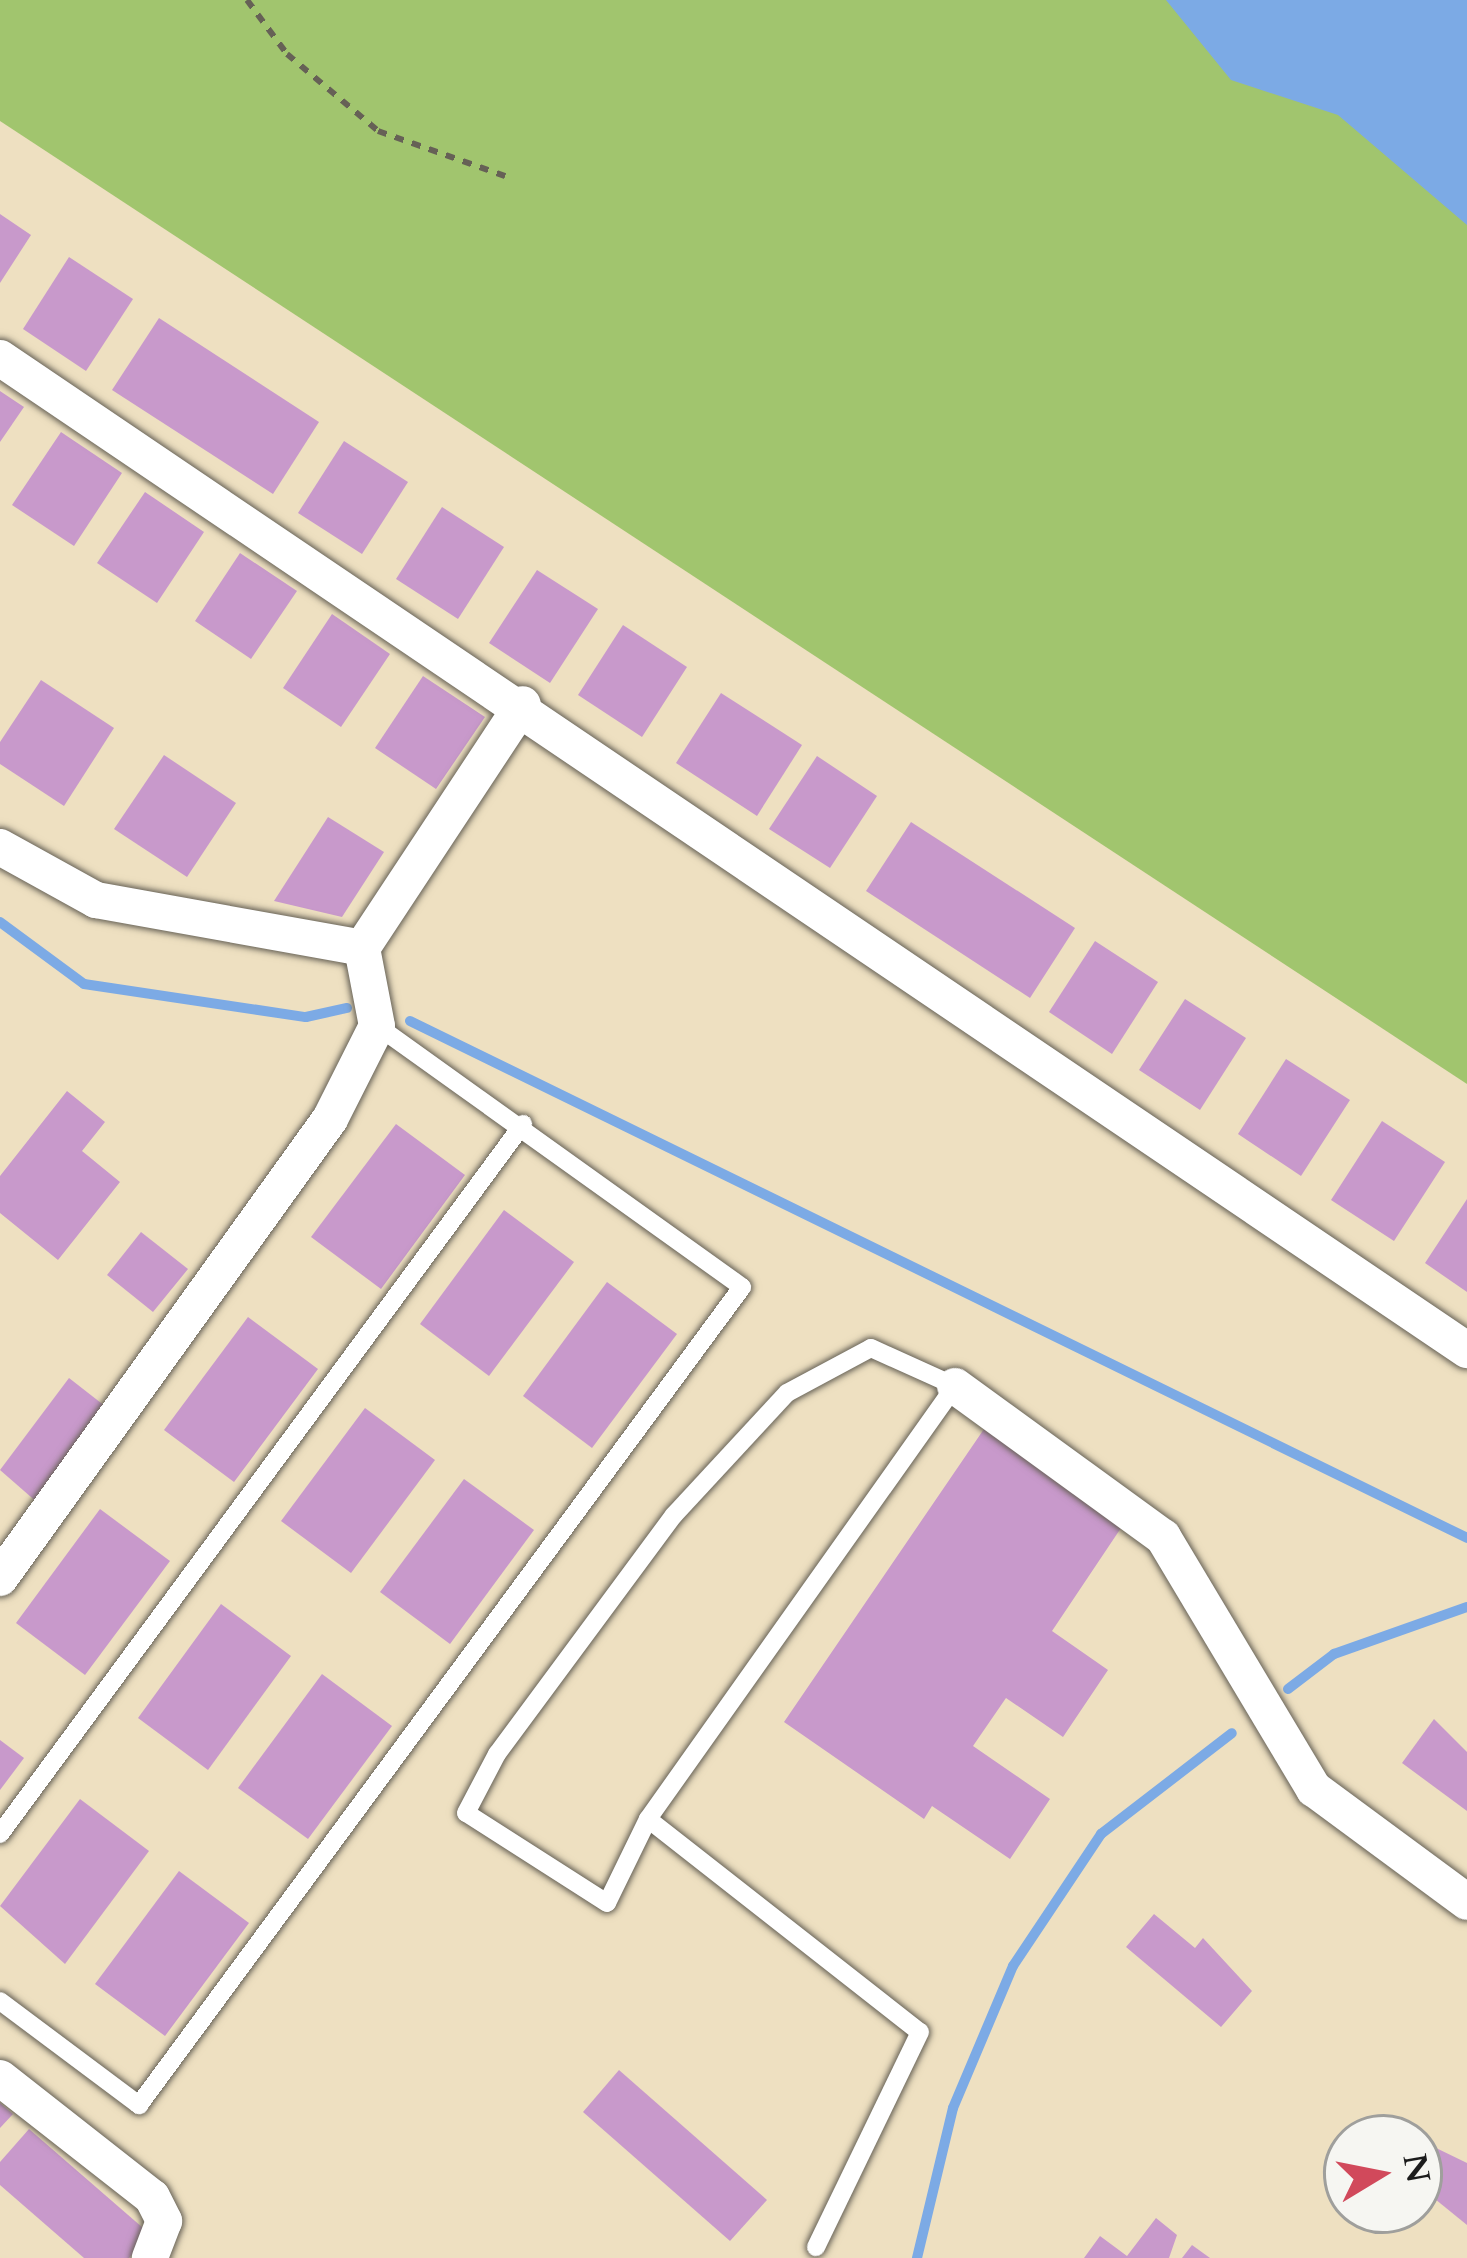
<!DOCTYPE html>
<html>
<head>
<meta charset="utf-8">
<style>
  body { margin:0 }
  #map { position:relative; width:1467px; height:2258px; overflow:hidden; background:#eee0c1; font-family:Cardo,serif }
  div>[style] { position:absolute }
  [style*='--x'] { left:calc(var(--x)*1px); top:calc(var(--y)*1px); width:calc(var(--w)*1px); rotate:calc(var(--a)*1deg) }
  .green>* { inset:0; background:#a1c56e }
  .water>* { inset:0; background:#7caae5 }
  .stream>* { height:10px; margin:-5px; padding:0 5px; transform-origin:5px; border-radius:5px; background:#7caae5 }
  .building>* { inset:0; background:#c899cb }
  .path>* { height:6px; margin-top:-3px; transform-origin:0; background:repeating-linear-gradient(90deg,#666156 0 9px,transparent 0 18px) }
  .roads { filter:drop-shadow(0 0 3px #666156) drop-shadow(0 0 3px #666156) }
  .service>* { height:18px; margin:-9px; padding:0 9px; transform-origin:9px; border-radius:9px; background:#fff }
  .minor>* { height:36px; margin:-18px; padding:0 18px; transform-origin:18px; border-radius:18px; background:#fff }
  span { translate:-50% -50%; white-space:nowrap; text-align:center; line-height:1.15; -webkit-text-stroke:9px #f6f6f2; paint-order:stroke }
  .north { position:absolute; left:1323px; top:2114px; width:120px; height:120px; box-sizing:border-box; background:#f6f6f2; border:3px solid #9f9f9c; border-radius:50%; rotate:80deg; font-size:33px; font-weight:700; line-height:48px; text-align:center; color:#1c1c1c }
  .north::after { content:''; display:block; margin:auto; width:42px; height:54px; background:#d1495b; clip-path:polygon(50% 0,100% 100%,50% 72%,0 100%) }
</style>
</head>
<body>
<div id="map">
  <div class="green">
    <i style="clip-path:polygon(0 0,1467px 0,1467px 1084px,0 121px)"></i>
  </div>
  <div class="water">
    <i style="clip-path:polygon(1166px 0,1467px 0,1467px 225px,1338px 115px,1231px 80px)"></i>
  </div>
  <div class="stream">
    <i style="--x:0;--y:922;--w:104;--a:36.4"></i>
    <i style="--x:84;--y:984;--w:224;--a:8.5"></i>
    <i style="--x:306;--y:1017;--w:42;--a:-12.4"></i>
    <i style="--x:410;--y:1021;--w:1177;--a:26.06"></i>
    <i style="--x:1288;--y:1689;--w:58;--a:-37.3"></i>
    <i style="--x:1334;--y:1654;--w:141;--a:-19.5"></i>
    <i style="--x:917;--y:2258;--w:154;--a:-76.5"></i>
    <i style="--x:953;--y:2108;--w:154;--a:-67.1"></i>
    <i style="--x:1013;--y:1966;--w:159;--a:-56.3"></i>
    <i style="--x:1101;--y:1834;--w:165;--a:-37.6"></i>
  </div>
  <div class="building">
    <i style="clip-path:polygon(0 214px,31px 235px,0 283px)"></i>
    <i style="clip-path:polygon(69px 257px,133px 299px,86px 371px,23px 329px)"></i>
    <i style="clip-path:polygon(159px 318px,319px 422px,273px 494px,112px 390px)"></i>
    <i style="clip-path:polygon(0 391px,24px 407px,0 442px)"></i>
    <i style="clip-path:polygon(61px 432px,122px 473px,74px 546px,12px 505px)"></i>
    <i style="clip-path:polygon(344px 441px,408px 482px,362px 554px,298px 513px)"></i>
    <i style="clip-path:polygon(145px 492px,204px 532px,157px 603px,97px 563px)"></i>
    <i style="clip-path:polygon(442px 507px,504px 547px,458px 619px,396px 579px)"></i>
    <i style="clip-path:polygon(240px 553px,297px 591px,251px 659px,195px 621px)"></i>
    <i style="clip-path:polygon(537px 570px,598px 609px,550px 683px,489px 643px)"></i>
    <i style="clip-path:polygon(332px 614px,390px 654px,341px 727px,283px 688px)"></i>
    <i style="clip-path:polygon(623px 625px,687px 667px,642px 737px,578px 695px)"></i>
    <i style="clip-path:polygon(423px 676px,485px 717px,436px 789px,375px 748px)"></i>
    <i style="clip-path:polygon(41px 680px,114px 728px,64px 806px,0 764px,0 742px)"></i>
    <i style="clip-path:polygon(721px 693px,802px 745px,757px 816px,676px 763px)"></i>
    <i style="clip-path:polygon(164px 755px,236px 803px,187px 877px,114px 829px)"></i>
    <i style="clip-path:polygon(817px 756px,877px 796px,830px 868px,769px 829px)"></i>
    <i style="clip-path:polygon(328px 817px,384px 852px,342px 917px,274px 901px)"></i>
    <i style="clip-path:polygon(911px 822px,1075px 928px,1030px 998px,866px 891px)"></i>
    <i style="clip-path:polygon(1095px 941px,1158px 982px,1112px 1054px,1049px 1012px)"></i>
    <i style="clip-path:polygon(1185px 999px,1246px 1038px,1200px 1110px,1139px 1070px)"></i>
    <i style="clip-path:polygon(1286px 1059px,1350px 1100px,1301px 1176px,1238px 1134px)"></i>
    <i style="clip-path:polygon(67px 1091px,105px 1122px,82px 1151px,120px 1182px,58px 1260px,0 1213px,0 1176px)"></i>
    <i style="clip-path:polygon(1382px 1121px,1445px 1162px,1394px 1241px,1331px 1200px)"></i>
    <i style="clip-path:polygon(396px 1124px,465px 1175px,381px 1289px,311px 1237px)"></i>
    <i style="clip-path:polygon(1467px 1199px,1467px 1292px,1425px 1263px)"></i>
    <i style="clip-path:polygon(504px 1210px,574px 1262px,489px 1376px,420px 1324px)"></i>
    <i style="clip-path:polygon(141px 1232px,188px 1269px,153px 1312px,107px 1275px)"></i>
    <i style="clip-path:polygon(607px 1282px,677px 1334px,592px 1448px,523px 1396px)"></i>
    <i style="clip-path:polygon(248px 1317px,318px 1369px,234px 1482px,164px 1430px)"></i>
    <i style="clip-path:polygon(69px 1378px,110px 1410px,39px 1504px,0 1470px)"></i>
    <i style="clip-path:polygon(365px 1408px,435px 1460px,351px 1573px,281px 1521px)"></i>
    <i style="clip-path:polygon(984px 1429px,1123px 1525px,1052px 1631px,1108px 1670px,1063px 1737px,1006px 1698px,973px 1746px,1050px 1799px,1010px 1859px,932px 1806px,924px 1819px,784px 1722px)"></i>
    <i style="clip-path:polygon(464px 1479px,534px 1530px,450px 1644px,380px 1592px)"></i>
    <i style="clip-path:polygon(100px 1509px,170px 1561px,85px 1675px,16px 1623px)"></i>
    <i style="clip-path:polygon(221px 1604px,291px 1656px,208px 1770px,138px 1718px)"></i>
    <i style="clip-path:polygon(322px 1674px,392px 1726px,308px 1839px,238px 1788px)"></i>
    <i style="clip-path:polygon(1434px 1719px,1467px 1752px,1467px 1811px,1402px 1763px)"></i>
    <i style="clip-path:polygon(0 1740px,24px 1758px,0 1790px)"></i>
    <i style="clip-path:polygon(80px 1799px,149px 1851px,65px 1964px,0 1906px)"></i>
    <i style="clip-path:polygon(179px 1871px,249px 1923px,165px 2036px,95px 1984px)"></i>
    <i style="clip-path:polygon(1154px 1914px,1195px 1948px,1203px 1938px,1252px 1991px,1221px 2027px,1126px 1947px)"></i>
    <i style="clip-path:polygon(619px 2070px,767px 2200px,730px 2241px,583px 2112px)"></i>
    <i style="clip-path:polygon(0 2103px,13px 2114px,0 2128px)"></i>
    <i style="clip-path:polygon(29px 2129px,150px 2234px,129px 2258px,84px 2258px,0 2185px,0 2162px)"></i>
    <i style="clip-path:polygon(1434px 2147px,1467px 2163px,1467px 2225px,1419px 2186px)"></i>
    <i style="clip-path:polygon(1156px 2218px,1177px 2235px,1169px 2258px,1084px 2258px,1100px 2236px,1127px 2256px)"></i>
    <i style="clip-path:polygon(1192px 2245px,1210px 2258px,1182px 2258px)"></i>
  </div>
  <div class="path">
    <i style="--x:247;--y:0;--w:67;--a:53.5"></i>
    <i style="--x:287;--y:54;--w:119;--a:40.2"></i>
    <i style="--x:378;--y:131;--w:135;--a:19.5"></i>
  </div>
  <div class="roads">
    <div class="service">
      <i style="--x:648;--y:1819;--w:93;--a:116"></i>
      <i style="--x:607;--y:1903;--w:167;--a:-147.4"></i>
      <i style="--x:466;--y:1813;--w:67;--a:-62.3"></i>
      <i style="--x:497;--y:1754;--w:297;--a:-53.5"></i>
      <i style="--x:674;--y:1515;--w:166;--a:-47.2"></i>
      <i style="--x:787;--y:1393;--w:95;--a:-28.2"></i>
      <i style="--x:871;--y:1348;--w:92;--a:24.3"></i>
      <i style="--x:955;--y:1386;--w:531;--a:125.34"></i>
      <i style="--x:648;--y:1819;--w:345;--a:38.1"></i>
      <i style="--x:920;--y:2032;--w:239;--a:115.8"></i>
      <i style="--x:0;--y:1834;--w:882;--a:-53.62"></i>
      <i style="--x:0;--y:2001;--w:174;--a:36.8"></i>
      <i style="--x:139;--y:2105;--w:1016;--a:-53.6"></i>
      <i style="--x:742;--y:1287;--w:449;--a:-144.4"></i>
    </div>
    <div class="minor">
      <i style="--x:0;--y:358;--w:1771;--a:34.07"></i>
      <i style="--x:0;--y:847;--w:110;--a:28.9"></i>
      <i style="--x:96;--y:900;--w:270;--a:10.2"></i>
      <i style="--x:362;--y:948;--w:292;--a:-56.6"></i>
      <i style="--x:955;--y:1386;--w:257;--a:36"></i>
      <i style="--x:1163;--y:1537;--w:294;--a:59.1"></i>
      <i style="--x:1314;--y:1789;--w:190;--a:36.4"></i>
      <i style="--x:0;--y:1578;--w:565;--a:-54.29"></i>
      <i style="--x:330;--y:1119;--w:104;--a:-63.2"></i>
      <i style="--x:377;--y:1026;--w:79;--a:-100.9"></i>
      <i style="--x:0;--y:2078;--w:193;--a:38.1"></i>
      <i style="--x:152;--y:2197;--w:27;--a:63"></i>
      <i style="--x:164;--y:2221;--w:40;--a:111"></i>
    </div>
  </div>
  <div class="north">N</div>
</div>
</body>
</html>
